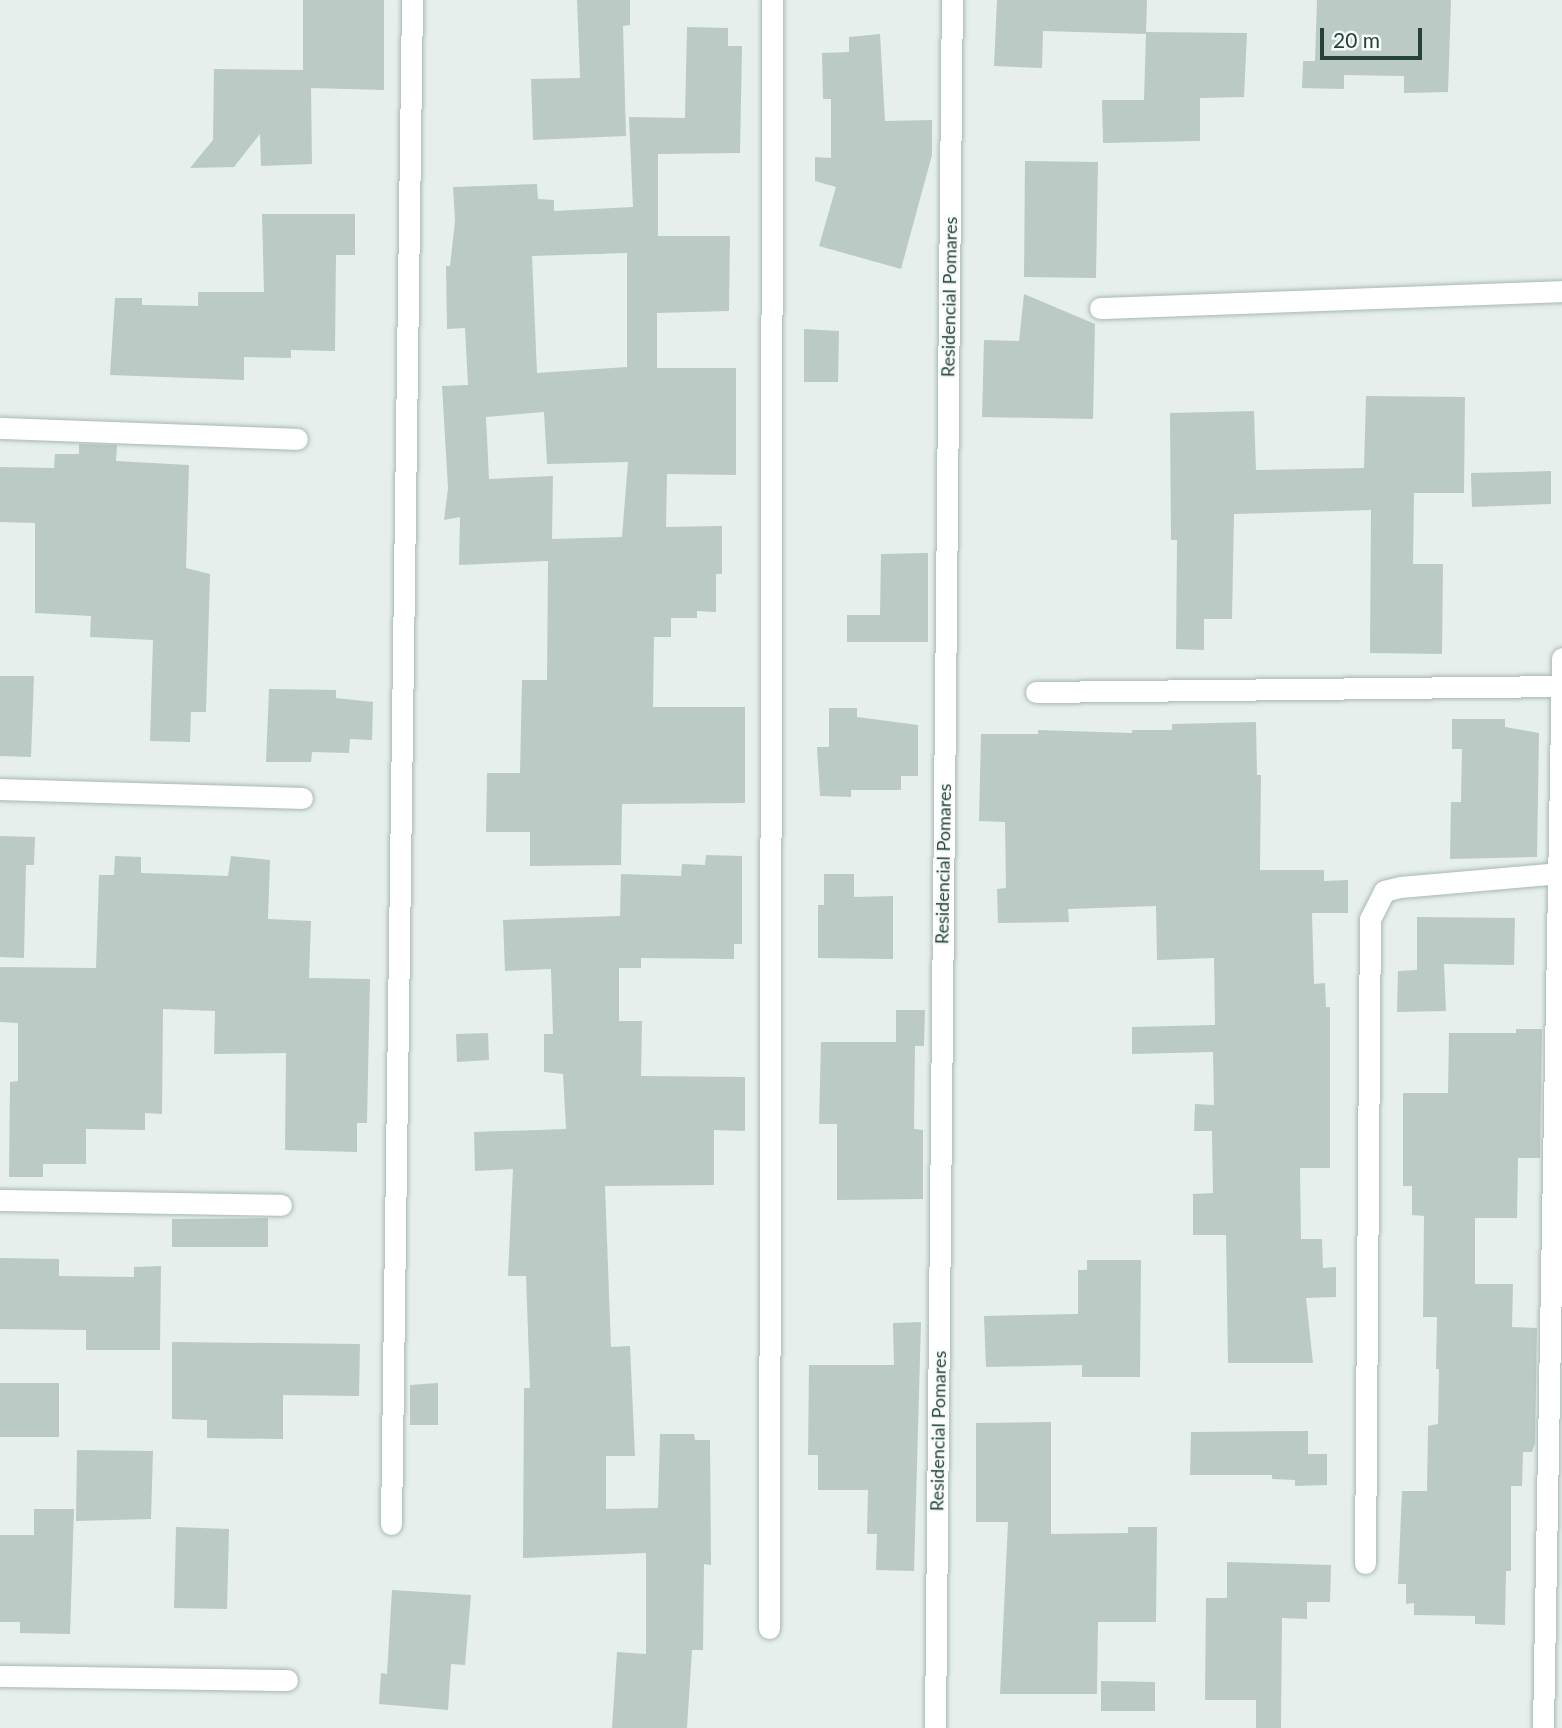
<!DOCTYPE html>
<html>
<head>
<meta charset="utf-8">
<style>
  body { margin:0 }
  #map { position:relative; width:1562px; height:1728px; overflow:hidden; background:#e6efeb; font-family:Lato,sans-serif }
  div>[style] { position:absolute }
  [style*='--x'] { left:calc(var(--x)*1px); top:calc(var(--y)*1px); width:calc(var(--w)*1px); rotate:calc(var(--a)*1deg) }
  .building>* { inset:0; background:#bbcac4 }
  .roads { filter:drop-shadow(0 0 2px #a8b8b2) drop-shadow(0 0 2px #a8b8b2) }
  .minor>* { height:21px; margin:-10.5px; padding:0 10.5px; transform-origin:10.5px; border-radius:10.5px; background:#fff }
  span { translate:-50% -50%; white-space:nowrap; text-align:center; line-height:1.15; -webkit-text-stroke:5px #f7fbf9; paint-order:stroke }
  .street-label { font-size:18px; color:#24423a }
  .scale { position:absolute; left:1320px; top:28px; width:102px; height:32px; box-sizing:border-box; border:4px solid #24423a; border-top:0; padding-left:9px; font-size:21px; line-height:24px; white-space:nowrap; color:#24423a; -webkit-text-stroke:5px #f7fbf9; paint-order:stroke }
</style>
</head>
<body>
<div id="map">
  <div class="building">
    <i style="clip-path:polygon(303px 0,384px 0,384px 90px,311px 88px,312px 164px,261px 166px,260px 134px,234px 167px,190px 168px,213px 140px,214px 69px,303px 70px)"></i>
    <i style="clip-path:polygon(577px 0,630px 0,630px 25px,623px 26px,626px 136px,533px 140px,531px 79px,580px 78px)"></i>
    <i style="clip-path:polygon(997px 0,1147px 0,1146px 32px,1247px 33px,1244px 97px,1200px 98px,1200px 141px,1103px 143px,1102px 100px,1144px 100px,1146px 34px,1043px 31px,1042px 68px,994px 66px)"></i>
    <i style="clip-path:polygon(1317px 0,1451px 0,1448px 92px,1404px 93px,1404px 76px,1344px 75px,1344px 89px,1302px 88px,1303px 61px,1315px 61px)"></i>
    <i style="clip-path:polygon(evenodd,687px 27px,728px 28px,728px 46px,742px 46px,740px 153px,658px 154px,658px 236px,730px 236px,729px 311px,657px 313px,657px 368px,736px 368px,736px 475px,667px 474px,666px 527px,722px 526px,722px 574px,716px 574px,716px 612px,697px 611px,697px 618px,671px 618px,671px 637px,654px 637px,653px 707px,745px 707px,745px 803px,622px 804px,621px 865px,530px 866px,530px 832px,486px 832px,487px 773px,520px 773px,522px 680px,547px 680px,548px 561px,459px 565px,460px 517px,444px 520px,448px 488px,442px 386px,468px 385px,465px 328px,447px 329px,446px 266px,450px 266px,455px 221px,453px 187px,537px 184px,538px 199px,554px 200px,554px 211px,633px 207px,629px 117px,685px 118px,687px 27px,627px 253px,627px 367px,537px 373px,532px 256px,627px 253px,687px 27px,544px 412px,547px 464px,628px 462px,622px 537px,552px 539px,553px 476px,489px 479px,486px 417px,544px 412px)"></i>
    <i style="clip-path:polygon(880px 34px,885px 121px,932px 120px,932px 155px,901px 269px,819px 246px,836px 187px,815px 181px,815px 157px,831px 158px,831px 99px,823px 99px,822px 53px,849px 52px,849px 37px)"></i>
    <i style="clip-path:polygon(1025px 161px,1098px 162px,1096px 278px,1024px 277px)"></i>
    <i style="clip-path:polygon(262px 214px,355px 214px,355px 255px,336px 255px,335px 351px,291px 350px,291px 358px,244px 357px,244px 380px,110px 375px,115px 298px,142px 298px,142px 305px,198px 306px,198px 292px,264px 292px)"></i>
    <i style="clip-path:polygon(1024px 294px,1095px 324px,1093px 419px,982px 417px,984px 340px,1019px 341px)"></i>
    <i style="clip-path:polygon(804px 329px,839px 331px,838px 382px,804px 382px)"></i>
    <i style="clip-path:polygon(1366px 396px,1465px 397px,1464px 493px,1414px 493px,1413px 564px,1443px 564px,1442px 654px,1370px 653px,1371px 510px,1234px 514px,1232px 619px,1204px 619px,1204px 650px,1176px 649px,1177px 540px,1171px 540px,1170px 413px,1254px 411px,1256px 470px,1364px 468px)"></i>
    <i style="clip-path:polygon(79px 444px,117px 445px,116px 461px,189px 465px,186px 568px,210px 574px,206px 712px,191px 712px,190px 742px,150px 741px,153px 640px,90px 637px,91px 616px,35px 613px,35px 523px,0 522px,0 467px,54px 468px,55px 454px,79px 454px)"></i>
    <i style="clip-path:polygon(1551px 471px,1551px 504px,1472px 507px,1471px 473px)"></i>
    <i style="clip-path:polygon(928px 553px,928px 642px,847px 642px,847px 615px,880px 615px,881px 554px)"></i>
    <i style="clip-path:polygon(0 676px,34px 676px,31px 757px,0 756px)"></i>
    <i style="clip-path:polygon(269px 689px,336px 690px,336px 698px,373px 702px,372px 740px,350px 739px,349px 753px,312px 752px,311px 762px,266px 762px)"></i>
    <i style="clip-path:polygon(829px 708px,857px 708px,857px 717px,918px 725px,918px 776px,901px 776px,901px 790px,851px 790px,851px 797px,820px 796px,817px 747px,829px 747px)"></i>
    <i style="clip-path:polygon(1452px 719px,1505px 719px,1505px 727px,1539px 733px,1537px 857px,1450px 859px,1451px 802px,1461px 802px,1462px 749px,1452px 749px)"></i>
    <i style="clip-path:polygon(1256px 722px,1257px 775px,1261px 775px,1260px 870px,1324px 870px,1324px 881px,1348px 880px,1348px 913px,1312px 913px,1314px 984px,1325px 983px,1326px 1007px,1330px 1007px,1330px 1168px,1300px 1168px,1301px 1239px,1322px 1239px,1323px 1268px,1336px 1267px,1336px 1297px,1306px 1298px,1313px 1363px,1228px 1363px,1226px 1235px,1193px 1235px,1193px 1194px,1213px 1193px,1212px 1131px,1194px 1131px,1195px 1104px,1214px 1105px,1213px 1052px,1132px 1054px,1132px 1027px,1215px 1025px,1214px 958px,1157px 960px,1156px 906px,1068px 909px,1069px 922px,998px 923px,997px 889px,1006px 888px,1005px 822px,979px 821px,981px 734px,1038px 734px,1038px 730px,1132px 733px,1132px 730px,1172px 730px,1172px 724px)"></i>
    <i style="clip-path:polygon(0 836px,35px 837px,34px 865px,26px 865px,24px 958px,0 957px)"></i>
    <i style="clip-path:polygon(706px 855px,742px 856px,742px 944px,734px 944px,734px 959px,641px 958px,641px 968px,619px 968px,619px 1021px,642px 1021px,641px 1076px,745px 1077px,745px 1131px,714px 1130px,714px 1185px,605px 1186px,611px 1347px,630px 1346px,635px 1456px,606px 1456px,606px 1509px,658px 1508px,660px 1434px,694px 1434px,695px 1440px,710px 1440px,711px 1565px,704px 1564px,703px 1650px,692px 1650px,687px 1728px,612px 1728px,617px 1652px,646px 1654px,646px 1553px,523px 1558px,524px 1388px,530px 1388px,526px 1276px,508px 1276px,513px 1169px,475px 1171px,474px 1132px,566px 1129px,563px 1074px,544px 1072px,544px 1034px,553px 1034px,551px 969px,505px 971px,503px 920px,620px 916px,621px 874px,681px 876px,682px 864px,705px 865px)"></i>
    <i style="clip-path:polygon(115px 856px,141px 857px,141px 873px,174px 874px,228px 876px,231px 856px,270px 860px,268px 919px,311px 921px,309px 978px,370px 979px,367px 1123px,357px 1123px,357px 1152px,285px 1150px,286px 1053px,214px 1054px,215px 1011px,163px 1009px,162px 1114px,145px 1113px,145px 1130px,86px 1129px,86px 1164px,43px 1164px,43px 1177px,9px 1177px,10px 1082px,18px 1081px,18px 1023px,0 1022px,0 967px,96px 968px,99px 875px,114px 875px)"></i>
    <i style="clip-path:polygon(824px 874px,854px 874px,854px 897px,893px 896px,893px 959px,818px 958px,818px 905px,824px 905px)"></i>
    <i style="clip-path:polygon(1417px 917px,1515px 918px,1514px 965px,1444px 964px,1446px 1011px,1397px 1012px,1398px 971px,1417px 970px)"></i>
    <i style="clip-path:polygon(896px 1010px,925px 1010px,924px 1046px,915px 1046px,914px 1129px,923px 1130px,923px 1199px,837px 1200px,837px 1124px,819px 1124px,821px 1042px,896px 1042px)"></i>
    <i style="clip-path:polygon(1516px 1029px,1542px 1029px,1540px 1158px,1518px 1158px,1517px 1218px,1475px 1218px,1475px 1284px,1513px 1284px,1512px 1327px,1537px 1328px,1535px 1443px,1532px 1452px,1523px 1452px,1522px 1486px,1511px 1486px,1511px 1571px,1506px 1571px,1505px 1625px,1475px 1624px,1475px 1616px,1414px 1615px,1414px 1603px,1406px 1604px,1406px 1584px,1398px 1584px,1402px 1491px,1427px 1491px,1428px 1426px,1438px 1424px,1439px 1369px,1436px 1369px,1437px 1317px,1423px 1317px,1424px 1216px,1412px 1215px,1412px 1186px,1403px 1186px,1403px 1093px,1448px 1093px,1449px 1033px,1516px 1033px)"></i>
    <i style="clip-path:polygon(488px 1033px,489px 1060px,457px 1062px,456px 1034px)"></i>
    <i style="clip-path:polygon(268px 1218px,268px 1247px,172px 1247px,172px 1219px)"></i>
    <i style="clip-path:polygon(0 1258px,59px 1259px,59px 1276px,134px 1277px,134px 1267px,161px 1266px,160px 1350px,86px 1350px,86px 1330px,0 1329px)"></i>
    <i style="clip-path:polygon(1087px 1260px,1141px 1260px,1140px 1377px,1082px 1377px,1082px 1365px,986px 1367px,984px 1316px,1078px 1314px,1078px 1270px,1087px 1270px)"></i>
    <i style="clip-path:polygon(921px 1322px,914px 1571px,876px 1570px,877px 1534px,867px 1534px,868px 1490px,818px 1490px,818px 1455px,808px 1455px,809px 1365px,894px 1365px,893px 1323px)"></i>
    <i style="clip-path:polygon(172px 1342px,360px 1344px,359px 1396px,283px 1395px,283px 1439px,207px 1438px,207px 1420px,172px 1419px)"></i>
    <i style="clip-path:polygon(0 1383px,59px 1383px,59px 1437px,0 1437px)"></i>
    <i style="clip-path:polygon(438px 1383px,438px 1425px,410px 1425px,410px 1385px)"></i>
    <i style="clip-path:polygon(1051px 1422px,1051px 1534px,1128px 1533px,1128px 1527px,1157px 1527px,1156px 1622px,1098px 1622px,1097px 1694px,1000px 1694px,1008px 1522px,976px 1522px,976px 1423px)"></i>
    <i style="clip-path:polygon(1308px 1431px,1308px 1454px,1327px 1454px,1327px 1485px,1295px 1486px,1295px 1480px,1272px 1479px,1272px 1475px,1190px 1475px,1191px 1432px)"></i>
    <i style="clip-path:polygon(77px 1450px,153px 1451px,151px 1519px,76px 1521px)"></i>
    <i style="clip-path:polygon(34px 1509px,74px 1509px,70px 1634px,20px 1633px,20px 1622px,0 1622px,0 1535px,34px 1535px)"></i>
    <i style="clip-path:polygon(176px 1527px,229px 1529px,227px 1609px,174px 1608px)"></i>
    <i style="clip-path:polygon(1227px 1562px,1331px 1565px,1330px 1602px,1307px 1602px,1307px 1619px,1282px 1618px,1281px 1728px,1256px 1728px,1256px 1700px,1205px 1700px,1206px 1598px,1227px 1598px)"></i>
    <i style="clip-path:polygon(392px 1590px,471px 1595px,465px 1665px,451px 1664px,448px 1710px,379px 1704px,381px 1673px,387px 1674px)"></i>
    <i style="clip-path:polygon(1101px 1681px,1155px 1682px,1155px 1711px,1101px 1711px)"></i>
  </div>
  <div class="roads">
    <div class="minor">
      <i style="--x:1100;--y:308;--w:462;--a:-2.1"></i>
      <i style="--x:0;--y:428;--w:297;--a:2.1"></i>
      <i style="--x:1036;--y:692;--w:526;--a:-0.65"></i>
      <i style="--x:0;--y:789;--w:302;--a:1.7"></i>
      <i style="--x:0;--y:1200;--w:281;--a:1"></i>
      <i style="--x:391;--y:1524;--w:1524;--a:-89.21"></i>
      <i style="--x:1365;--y:1563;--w:644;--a:-89.56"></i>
      <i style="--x:1370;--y:919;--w:31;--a:-63"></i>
      <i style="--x:1384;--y:891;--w:16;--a:-14"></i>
      <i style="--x:1400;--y:887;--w:161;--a:-5"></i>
      <i style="--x:769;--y:1628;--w:1628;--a:-89.89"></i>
      <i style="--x:0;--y:1676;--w:287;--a:0.8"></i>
      <i style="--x:935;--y:1728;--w:1728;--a:-89.44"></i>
      <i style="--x:1543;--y:1728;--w:1070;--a:-88.98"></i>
    </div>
  </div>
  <div class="street-label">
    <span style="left:949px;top:297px;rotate:-89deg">Residencial Pomares</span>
    <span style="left:943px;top:864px;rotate:-89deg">Residencial Pomares</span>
    <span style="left:938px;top:1431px;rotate:-89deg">Residencial Pomares</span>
  </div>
  <div class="scale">20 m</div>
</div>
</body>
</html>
